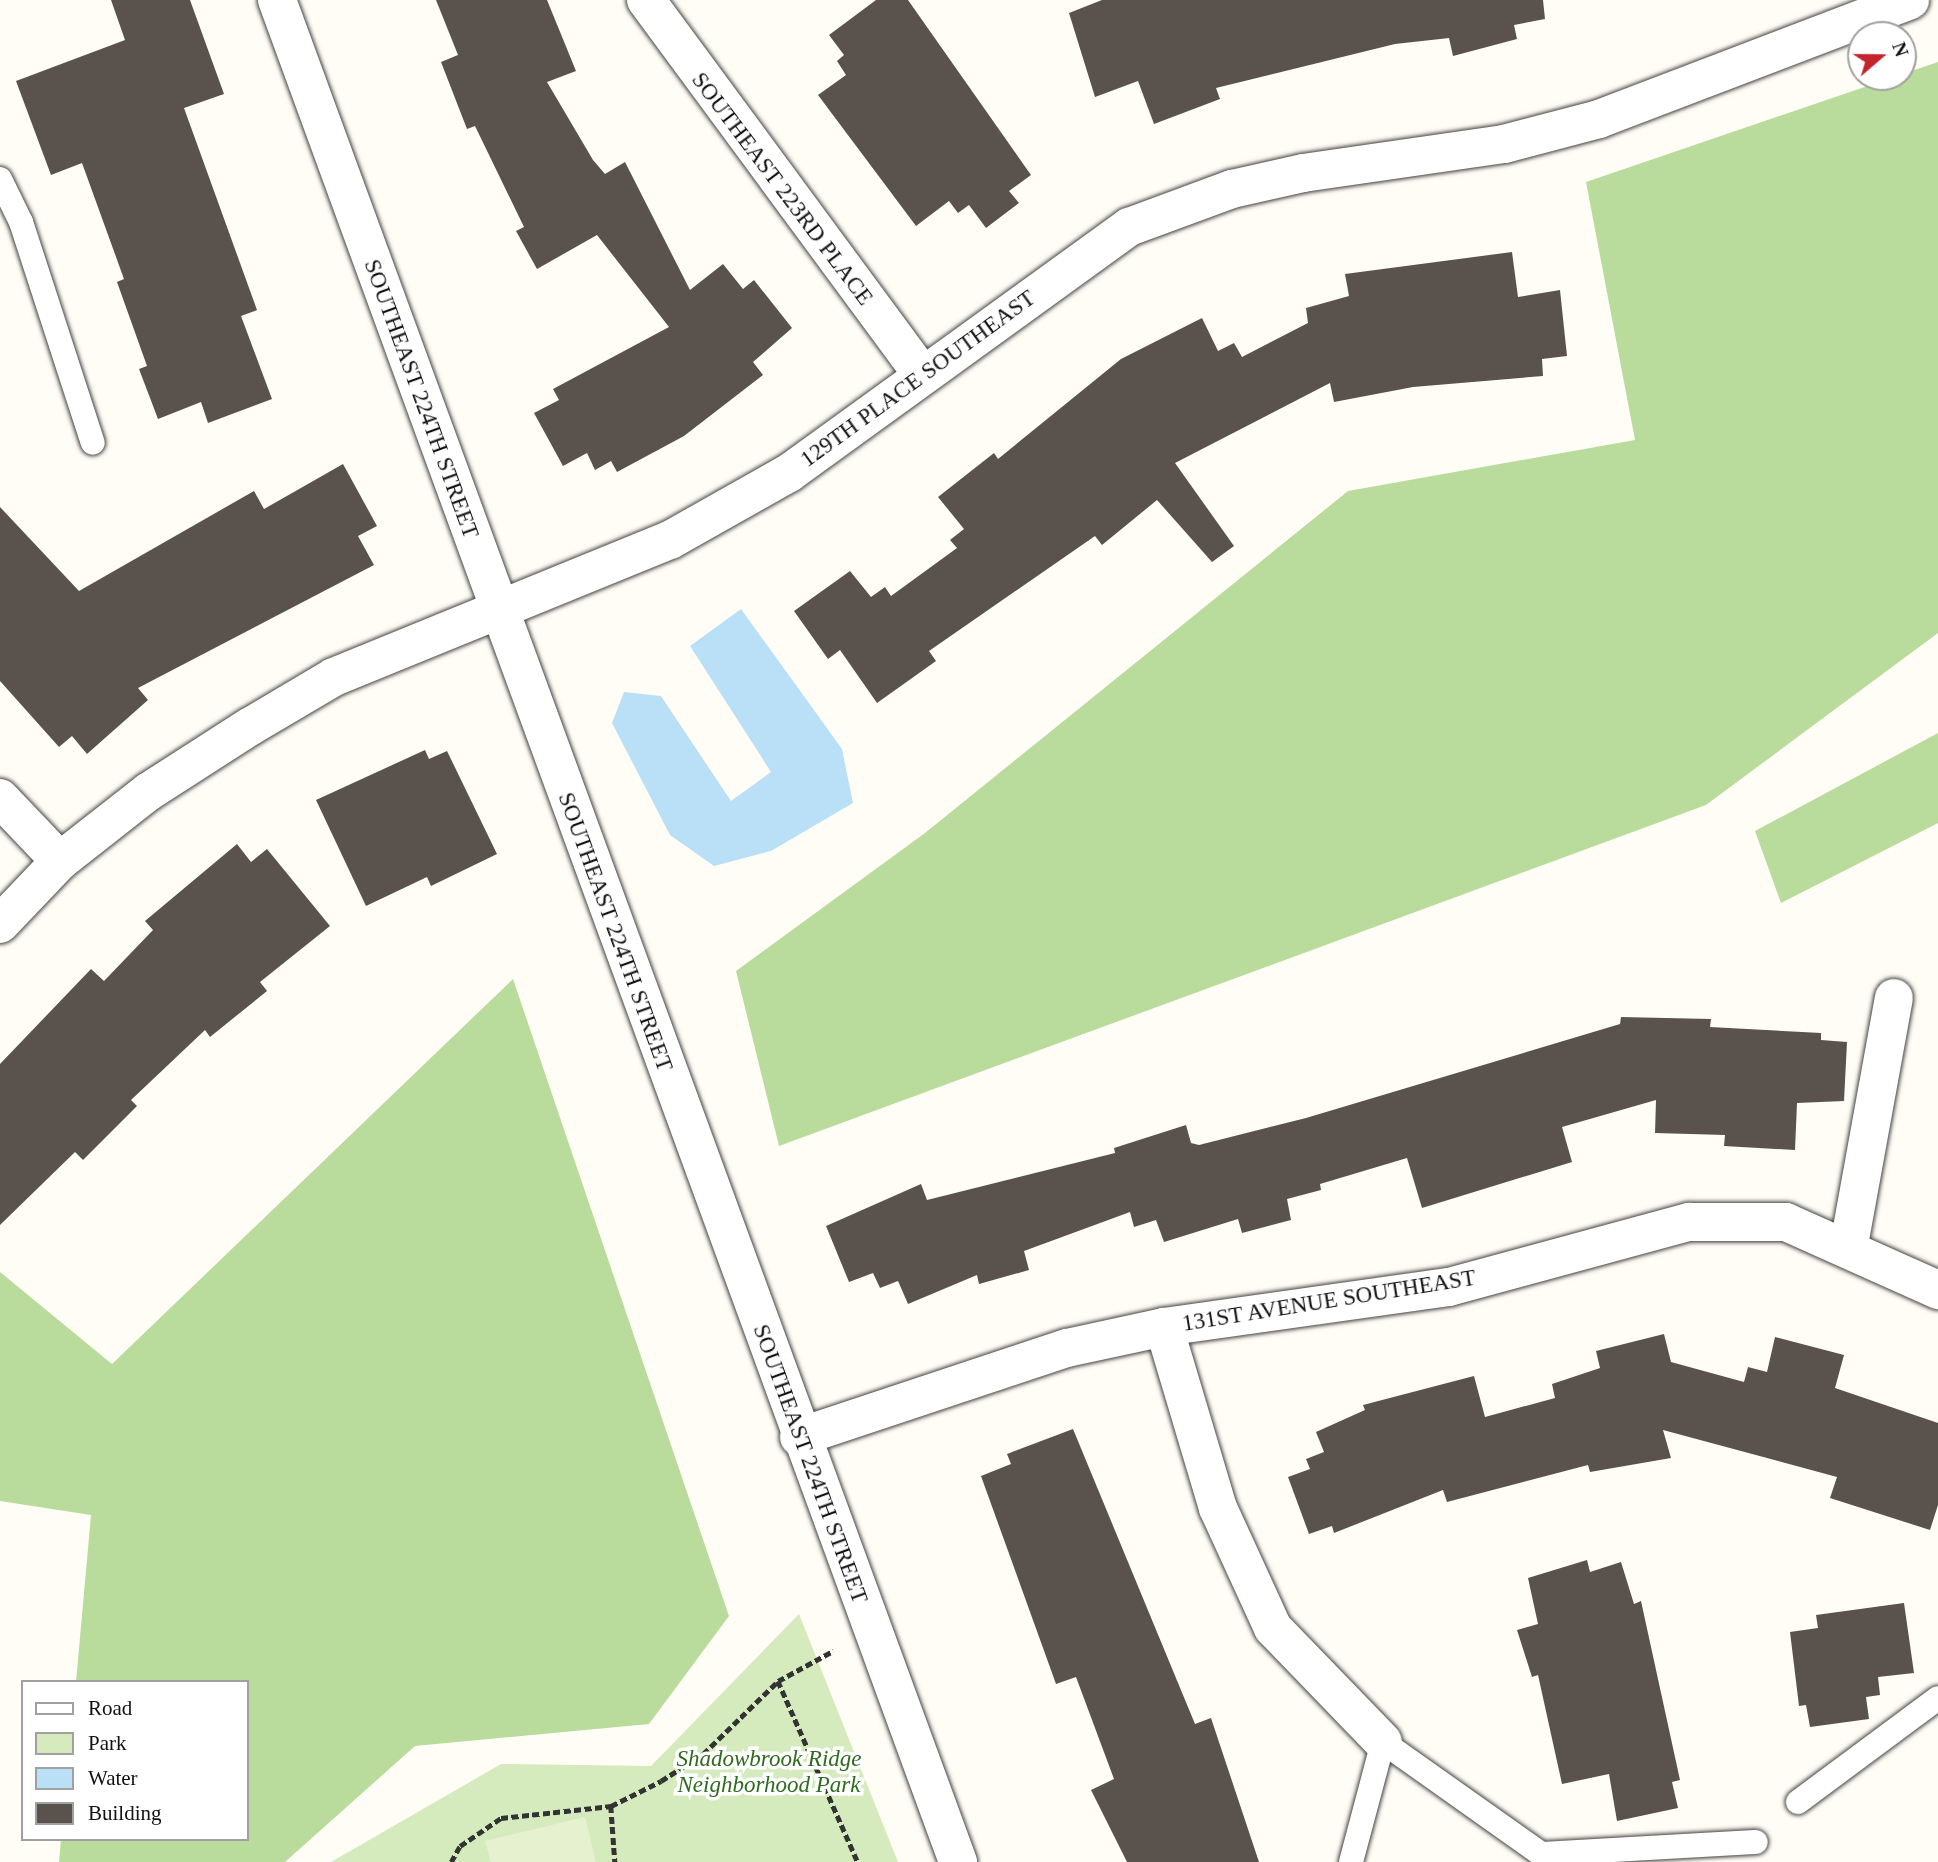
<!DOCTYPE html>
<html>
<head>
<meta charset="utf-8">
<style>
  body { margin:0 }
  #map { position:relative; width:1938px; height:1862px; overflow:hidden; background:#fffdf5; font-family:"Times New Roman",serif }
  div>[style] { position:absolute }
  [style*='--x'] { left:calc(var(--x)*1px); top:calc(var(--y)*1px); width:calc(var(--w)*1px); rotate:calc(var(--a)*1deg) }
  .green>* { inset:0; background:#d5ebbd }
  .forest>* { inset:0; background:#b9dc9c }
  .pitch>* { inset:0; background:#e6f2cf }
  .water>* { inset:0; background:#b9e0f7 }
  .building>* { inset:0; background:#5a524d }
  .path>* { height:4.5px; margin-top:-2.25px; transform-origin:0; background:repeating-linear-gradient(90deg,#333 0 7px,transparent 0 10.5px) }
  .roads { filter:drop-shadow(0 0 2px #444) drop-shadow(0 0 2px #444) }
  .service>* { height:24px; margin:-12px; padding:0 12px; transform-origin:12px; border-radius:12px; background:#fff }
  .minor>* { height:38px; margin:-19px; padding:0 19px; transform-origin:19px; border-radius:19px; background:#fff }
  span { translate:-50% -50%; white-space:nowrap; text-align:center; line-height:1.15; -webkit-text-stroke:7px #fff; paint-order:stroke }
  .street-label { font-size:23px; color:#111 }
  .park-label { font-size:23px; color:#2f6b1f; font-style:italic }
  .legend { position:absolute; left:21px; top:1680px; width:228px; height:161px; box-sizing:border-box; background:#fff; border:2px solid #a0a0a0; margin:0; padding:9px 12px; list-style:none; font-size:21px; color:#111 }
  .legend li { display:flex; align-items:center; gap:14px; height:35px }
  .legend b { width:35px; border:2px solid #a0a0a0 }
  .north { position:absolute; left:1847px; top:21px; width:70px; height:70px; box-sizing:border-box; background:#fff; border:2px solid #a0a0a0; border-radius:50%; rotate:70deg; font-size:19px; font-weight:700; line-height:28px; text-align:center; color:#111 }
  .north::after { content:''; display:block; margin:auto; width:24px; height:32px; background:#c4262e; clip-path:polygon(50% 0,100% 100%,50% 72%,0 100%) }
</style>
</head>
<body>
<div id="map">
  <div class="green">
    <i style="clip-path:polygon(799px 1614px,898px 1862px,331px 1862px,501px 1764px,651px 1766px)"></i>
  </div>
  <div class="forest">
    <i style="clip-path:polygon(1938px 62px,1938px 633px,1706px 805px,779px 1146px,736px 971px,925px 833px,1348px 491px,1635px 440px,1586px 182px)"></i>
    <i style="clip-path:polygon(1938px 733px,1938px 823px,1781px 903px,1755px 831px)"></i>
    <i style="clip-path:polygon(513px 979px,729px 1616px,649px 1724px,415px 1746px,285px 1862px,59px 1862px,61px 1839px,247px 1839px,247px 1682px,76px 1682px,91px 1515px,0 1501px,0 1272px,112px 1364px)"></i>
  </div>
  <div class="pitch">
    <i style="clip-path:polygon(585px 1817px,596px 1862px,491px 1862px,485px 1841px)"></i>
  </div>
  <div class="water">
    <i style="clip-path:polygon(741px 609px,842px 749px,853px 803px,771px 851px,714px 866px,670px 835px,612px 723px,624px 692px,661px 696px,731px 801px,771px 772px,690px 646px)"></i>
  </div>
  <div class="building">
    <i style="clip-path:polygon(111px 0,190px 0,224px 94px,184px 108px,257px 310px,241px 316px,272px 399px,208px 423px,201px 402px,158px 419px,139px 369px,147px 366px,117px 282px,124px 279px,82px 163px,51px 175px,16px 81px,125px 40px)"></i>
    <i style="clip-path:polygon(436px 0,547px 0,576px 71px,547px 82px,593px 160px,605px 174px,625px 162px,690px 290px,723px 264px,743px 289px,754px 280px,792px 328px,753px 362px,763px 375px,684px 436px,617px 472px,611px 461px,595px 470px,587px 453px,563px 466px,534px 413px,559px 400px,553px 389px,669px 327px,597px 235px,537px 269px,516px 231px,524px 227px,475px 126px,467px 129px,441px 62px,458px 55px)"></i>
    <i style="clip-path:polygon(876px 0,908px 0,1031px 175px,1009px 191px,1019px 203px,986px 228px,969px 205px,958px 213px,949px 201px,916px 226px,818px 95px,846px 75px,837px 61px,844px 55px,829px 35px)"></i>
    <i style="clip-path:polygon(1102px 0,1543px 0,1545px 19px,1514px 25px,1517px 39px,1453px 56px,1449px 38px,1395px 44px,1216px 88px,1220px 99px,1154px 124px,1138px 81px,1095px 97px,1069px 13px)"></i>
    <i style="clip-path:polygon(1512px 252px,1518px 297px,1560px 290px,1567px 356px,1542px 359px,1543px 376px,1413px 387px,1334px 402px,1330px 383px,1175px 463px,1234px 546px,1212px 562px,1157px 500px,1102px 545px,1095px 536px,929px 651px,936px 661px,877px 703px,840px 650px,828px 659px,794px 611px,850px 571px,871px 597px,885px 587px,891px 596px,957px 548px,950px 540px,964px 529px,938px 497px,994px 453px,998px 459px,1121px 359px,1202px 318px,1218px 351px,1234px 343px,1242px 357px,1308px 323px,1306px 308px,1349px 296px,1345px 274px)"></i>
    <i style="clip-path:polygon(343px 464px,377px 526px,358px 536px,374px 565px,138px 688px,148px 700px,87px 754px,72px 736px,59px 747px,0 681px,0 507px,79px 591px,254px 491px,264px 509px)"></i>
    <i style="clip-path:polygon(425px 750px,429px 759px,447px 751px,497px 854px,431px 886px,427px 877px,366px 906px,316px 800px)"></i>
    <i style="clip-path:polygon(237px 844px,251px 862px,267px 849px,330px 926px,260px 982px,267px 991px,210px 1037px,205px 1030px,131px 1100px,137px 1106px,83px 1160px,75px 1152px,0 1225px,0 1064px,91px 969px,104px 981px,153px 930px,145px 921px)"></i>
    <i style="clip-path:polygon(1621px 1017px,1711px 1019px,1710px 1027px,1821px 1033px,1821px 1040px,1847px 1042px,1844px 1101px,1797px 1103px,1795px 1150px,1724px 1146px,1725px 1135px,1655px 1133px,1656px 1100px,1562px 1127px,1572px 1162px,1422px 1208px,1407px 1158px,1320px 1184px,1321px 1190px,1287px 1199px,1291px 1220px,1242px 1233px,1238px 1219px,1164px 1242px,1156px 1220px,1134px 1227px,1130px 1212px,1024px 1251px,1029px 1270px,979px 1284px,977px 1275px,908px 1304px,898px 1281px,880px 1288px,873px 1273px,849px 1282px,826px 1226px,921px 1184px,927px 1200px,1115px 1153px,1114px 1148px,1186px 1125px,1191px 1143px,1199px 1145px,1306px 1118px,1620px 1024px)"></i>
    <i style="clip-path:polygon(1664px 1334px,1671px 1362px,1744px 1382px,1748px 1367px,1767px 1372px,1775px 1337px,1844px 1355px,1835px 1388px,1938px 1423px,1938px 1505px,1930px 1530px,1830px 1498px,1837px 1477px,1663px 1430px,1671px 1458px,1590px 1472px,1588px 1465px,1447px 1502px,1443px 1490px,1334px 1533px,1332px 1526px,1309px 1534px,1288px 1477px,1310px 1469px,1306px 1459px,1324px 1452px,1316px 1432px,1365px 1410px,1363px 1405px,1474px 1376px,1485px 1417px,1555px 1398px,1552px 1384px,1600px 1368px,1596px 1351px)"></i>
    <i style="clip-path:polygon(1073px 1429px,1195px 1724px,1211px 1718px,1259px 1862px,1127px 1862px,1091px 1790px,1114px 1779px,1076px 1677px,1056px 1684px,981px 1476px,1011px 1464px,1007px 1454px)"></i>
    <i style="clip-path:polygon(1587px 1560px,1590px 1572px,1621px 1562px,1634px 1604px,1641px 1601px,1680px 1780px,1672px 1782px,1678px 1808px,1617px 1821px,1609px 1774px,1562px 1784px,1538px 1675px,1532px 1677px,1517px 1630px,1538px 1624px,1528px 1578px)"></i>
    <i style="clip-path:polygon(1904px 1603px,1914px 1673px,1878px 1677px,1880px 1695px,1866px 1697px,1869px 1719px,1810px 1727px,1806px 1705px,1799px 1706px,1790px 1632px,1818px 1628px,1816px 1615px)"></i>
  </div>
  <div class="path">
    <i style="--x:778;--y:1681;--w:198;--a:66.2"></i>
    <i style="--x:611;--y:1806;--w:56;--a:85.9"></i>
    <i style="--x:451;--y:1862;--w:18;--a:-61"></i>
    <i style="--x:460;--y:1846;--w:50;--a:-34.3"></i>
    <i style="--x:501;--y:1818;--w:111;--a:-6.2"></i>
    <i style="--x:611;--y:1806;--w:56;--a:-26.6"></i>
    <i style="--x:661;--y:1781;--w:50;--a:-32.7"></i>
    <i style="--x:703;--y:1754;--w:105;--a:-44.2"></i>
    <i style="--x:778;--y:1681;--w:63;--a:-28.6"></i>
  </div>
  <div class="roads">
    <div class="service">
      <i style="--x:0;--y:179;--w:48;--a:64"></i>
      <i style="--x:21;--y:222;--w:232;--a:72"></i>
      <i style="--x:1798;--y:1802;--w:174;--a:-36.6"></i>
      <i style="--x:1351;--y:1862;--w:124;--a:-75.1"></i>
      <i style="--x:1383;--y:1742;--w:194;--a:35.3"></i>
      <i style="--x:1541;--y:1854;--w:215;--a:-3.2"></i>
    </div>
    <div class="minor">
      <i style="--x:277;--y:0;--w:1983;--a:69.91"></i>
      <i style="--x:646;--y:0;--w:466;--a:53.6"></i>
      <i style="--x:0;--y:798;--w:87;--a:46.4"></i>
      <i style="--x:0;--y:924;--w:87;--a:-46.4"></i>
      <i style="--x:60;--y:861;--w:112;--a:-38.1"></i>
      <i style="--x:148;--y:792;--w:122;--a:-32.7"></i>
      <i style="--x:251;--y:726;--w:96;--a:-30.6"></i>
      <i style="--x:334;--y:677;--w:363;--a:-22.2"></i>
      <i style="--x:670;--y:540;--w:137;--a:-29.4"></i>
      <i style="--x:789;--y:473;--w:420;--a:-35.9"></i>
      <i style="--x:1129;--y:227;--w:110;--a:-20.3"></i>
      <i style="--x:1232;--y:189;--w:73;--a:-12.7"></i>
      <i style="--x:1303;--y:173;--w:203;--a:-8.2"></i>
      <i style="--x:1504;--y:144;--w:98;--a:-14.7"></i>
      <i style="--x:1599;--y:119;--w:333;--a:-20.9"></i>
      <i style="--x:1849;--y:1245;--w:251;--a:-79.7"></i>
      <i style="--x:1164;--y:1327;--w:189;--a:73.4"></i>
      <i style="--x:1218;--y:1508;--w:132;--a:65.4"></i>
      <i style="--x:1273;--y:1628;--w:158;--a:46"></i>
      <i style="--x:799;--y:1437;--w:282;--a:-18.4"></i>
      <i style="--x:1067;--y:1348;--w:99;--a:-12.2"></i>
      <i style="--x:1164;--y:1327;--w:288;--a:-8"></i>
      <i style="--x:1449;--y:1287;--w:249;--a:-15.2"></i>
      <i style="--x:1689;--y:1222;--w:97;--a:0"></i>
      <i style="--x:1786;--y:1222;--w:167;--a:24.1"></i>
    </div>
  </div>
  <div class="street-label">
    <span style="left:782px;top:189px;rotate:53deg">SOUTHEAST 223RD PLACE</span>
    <span style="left:918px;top:379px;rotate:-36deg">129TH PLACE SOUTHEAST</span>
    <span style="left:421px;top:399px;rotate:70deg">SOUTHEAST 224TH STREET</span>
    <span style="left:615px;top:932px;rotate:70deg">SOUTHEAST 224TH STREET</span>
    <span style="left:1329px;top:1301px;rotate:-9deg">131ST AVENUE SOUTHEAST</span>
    <span style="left:810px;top:1464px;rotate:70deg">SOUTHEAST 224TH STREET</span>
  </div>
  <div class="park-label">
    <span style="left:769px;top:1772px">Shadowbrook Ridge<br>Neighborhood Park</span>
  </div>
  <ul class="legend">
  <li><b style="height:9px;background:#fff"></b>Road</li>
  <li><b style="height:19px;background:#d5ebbd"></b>Park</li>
  <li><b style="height:19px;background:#b9e0f7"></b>Water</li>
  <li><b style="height:19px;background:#5a524d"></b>Building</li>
  </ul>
  <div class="north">N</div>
</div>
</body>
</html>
